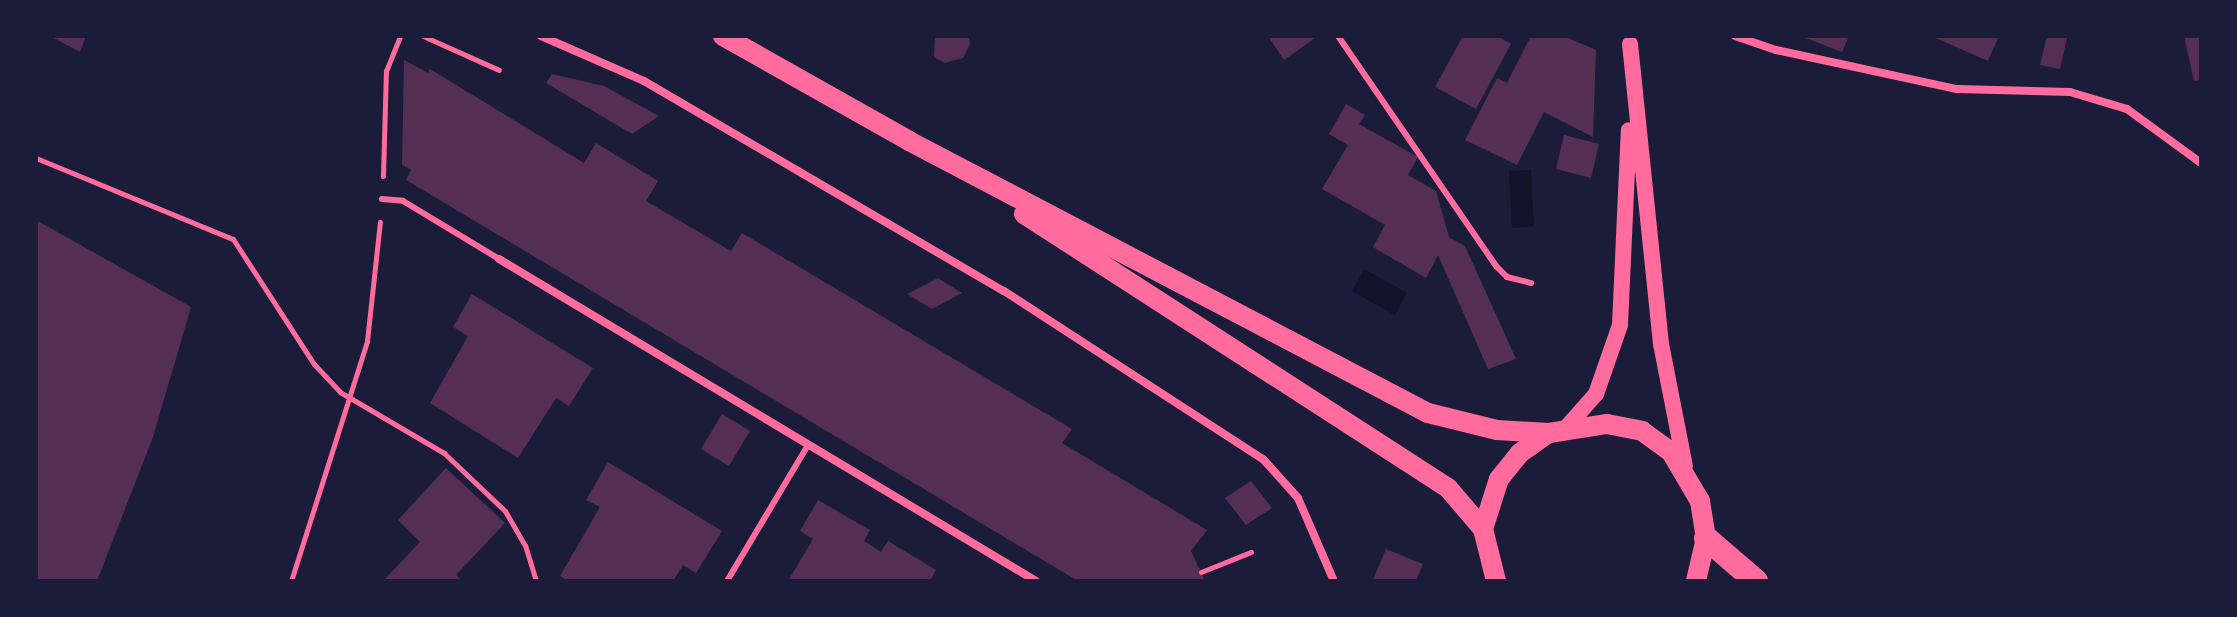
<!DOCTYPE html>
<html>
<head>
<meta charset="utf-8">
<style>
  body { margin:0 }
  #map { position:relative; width:2237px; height:617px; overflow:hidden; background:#1b1b3a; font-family:"Fira Sans",sans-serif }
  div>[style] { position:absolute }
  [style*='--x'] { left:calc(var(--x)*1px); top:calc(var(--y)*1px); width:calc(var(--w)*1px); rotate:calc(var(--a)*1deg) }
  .water>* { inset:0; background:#12122b }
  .building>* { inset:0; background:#542f53 }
  .path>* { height:5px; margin:-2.5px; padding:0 2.5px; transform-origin:2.5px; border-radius:2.5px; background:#ff6b9d }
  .service>* { height:6px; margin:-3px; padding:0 3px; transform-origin:3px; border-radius:3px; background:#ff6b9d }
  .minor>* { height:8px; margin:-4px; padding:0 4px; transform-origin:4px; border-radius:4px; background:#ff6b9d }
  .secondary>* { height:16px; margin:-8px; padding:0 8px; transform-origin:8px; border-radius:8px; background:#ff6b9d }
  .primary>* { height:20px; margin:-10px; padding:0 10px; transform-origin:10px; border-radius:10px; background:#ff6b9d }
  .motorway>* { height:24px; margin:-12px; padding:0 12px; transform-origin:12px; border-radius:12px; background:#ff6b9d }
  span { translate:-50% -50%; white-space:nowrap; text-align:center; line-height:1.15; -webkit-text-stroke:8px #1b1b3a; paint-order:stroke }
  .frame { position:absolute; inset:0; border:38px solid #1b1b3a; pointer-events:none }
</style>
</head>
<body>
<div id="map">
  <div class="water">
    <i style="clip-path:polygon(1531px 170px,1534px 226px,1512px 228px,1509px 171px)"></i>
    <i style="clip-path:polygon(1364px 269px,1407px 293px,1395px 315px,1352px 291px)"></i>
  </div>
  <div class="building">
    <i style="clip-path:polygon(50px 36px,86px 36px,80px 52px)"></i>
    <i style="clip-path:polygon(935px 36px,969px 36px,970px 44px,963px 58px,945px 63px,934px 57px)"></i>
    <i style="clip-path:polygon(1268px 36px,1318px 36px,1284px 60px)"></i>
    <i style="clip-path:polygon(1463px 36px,1497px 36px,1511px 44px,1476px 109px,1435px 87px)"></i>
    <i style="clip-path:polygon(1531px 36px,1564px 36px,1596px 50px,1593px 137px,1544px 112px,1517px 165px,1465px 140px,1497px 78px,1507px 83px)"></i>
    <i style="clip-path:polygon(1800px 36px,1849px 36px,1842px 52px)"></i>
    <i style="clip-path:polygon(1931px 36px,1999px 36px,1988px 61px)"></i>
    <i style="clip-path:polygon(2047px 36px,2067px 38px,2060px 69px,2040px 65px)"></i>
    <i style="clip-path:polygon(2184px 36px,2201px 36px,2201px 80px,2194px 81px)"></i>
    <i style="clip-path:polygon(404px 60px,428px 73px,430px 69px,584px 163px,596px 143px,658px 181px,646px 201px,731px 251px,742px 233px,1072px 429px,1062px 443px,1207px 530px,1191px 551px,1205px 581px,1078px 581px,406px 180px,411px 170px,402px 165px)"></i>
    <i style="clip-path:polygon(552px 74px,604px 86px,659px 116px,632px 134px,546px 83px)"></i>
    <i style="clip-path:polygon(1346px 104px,1365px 115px,1359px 124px,1418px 157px,1408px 175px,1436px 191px,1449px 237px,1465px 246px,1516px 359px,1488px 369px,1438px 255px,1426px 278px,1373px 247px,1385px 225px,1322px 189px,1348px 145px,1329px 134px)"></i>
    <i style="clip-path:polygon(1564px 135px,1599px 144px,1591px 178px,1556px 169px)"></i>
    <i style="clip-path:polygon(36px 220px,191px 307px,153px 437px,97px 581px,36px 581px)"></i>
    <i style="clip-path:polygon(938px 278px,962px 293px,932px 309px,907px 294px)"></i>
    <i style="clip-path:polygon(472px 294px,593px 368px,569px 406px,556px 398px,518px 458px,430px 403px,468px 336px,453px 327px)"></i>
    <i style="clip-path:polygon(722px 414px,750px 431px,729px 466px,701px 449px)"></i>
    <i style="clip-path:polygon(608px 462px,722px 531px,696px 573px,683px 565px,673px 581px,568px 581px,560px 576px,600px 507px,586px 500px)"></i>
    <i style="clip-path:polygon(446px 468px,505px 523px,456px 575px,462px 581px,383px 581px,420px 542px,398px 520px)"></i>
    <i style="clip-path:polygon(1251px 481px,1272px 508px,1246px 525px,1225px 498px)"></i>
    <i style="clip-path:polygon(818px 500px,870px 530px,864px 541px,881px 552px,888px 541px,936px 570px,930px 581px,788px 581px,813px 539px,800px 531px)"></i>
    <i style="clip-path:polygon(1386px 549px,1423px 564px,1416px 581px,1373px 580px)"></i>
  </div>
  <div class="path">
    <i style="--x:423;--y:36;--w:83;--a:24.1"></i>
    <i style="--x:36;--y:158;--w:213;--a:22.4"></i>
    <i style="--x:233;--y:239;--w:149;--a:57.1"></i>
    <i style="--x:314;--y:364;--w:38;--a:47"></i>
    <i style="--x:340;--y:392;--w:121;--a:30.4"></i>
    <i style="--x:444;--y:453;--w:84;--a:43.6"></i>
    <i style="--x:505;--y:511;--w:39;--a:60"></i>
    <i style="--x:525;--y:545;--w:38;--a:73"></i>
    <i style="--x:383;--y:176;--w:105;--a:-88.4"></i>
    <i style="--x:386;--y:71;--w:38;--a:-68"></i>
    <i style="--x:1201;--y:572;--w:54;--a:-21.8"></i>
    <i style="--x:291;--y:581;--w:252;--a:-72.4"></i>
    <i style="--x:367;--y:341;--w:120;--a:-83.8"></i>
  </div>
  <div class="service">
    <i style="--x:1338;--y:36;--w:280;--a:55.5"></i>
    <i style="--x:1497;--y:267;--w:14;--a:45"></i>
    <i style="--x:1507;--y:277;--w:25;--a:14"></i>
    <i style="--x:382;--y:199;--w:21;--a:5"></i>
    <i style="--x:403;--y:201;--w:112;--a:31.1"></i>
    <i style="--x:727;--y:581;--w:156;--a:-59.2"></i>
  </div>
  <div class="minor">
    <i style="--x:541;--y:36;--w:112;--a:23.6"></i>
    <i style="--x:644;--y:81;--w:417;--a:30.3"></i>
    <i style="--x:1004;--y:291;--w:309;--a:33"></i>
    <i style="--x:1263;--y:459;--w:52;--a:48.1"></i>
    <i style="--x:1298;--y:498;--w:90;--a:66.6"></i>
    <i style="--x:1735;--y:36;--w:43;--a:18.9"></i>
    <i style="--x:1776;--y:50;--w:185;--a:12.2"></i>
    <i style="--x:1957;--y:89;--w:113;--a:1.5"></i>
    <i style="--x:2070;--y:92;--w:59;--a:16.6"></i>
    <i style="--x:2127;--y:109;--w:92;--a:36.1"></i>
    <i style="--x:499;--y:259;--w:626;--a:30.95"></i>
  </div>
  <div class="secondary">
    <i style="--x:1630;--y:44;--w:302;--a:84.1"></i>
    <i style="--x:1661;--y:344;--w:124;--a:78.9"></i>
    <i style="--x:1565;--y:429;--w:47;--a:-48.5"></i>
    <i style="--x:1596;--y:394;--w:73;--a:-70.8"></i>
    <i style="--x:1620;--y:325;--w:195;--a:-87.4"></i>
  </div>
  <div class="primary">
    <i style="--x:723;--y:36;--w:214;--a:29.4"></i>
    <i style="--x:909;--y:141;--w:586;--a:27.66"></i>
    <i style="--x:1428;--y:413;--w:71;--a:13.8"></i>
    <i style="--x:1497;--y:430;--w:52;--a:3.3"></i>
    <i style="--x:1549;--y:433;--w:59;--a:-8.8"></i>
    <i style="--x:1607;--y:424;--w:36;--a:11"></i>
    <i style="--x:1642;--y:431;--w:36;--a:36"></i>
    <i style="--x:1671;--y:452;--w:57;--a:59.4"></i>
    <i style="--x:1700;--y:501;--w:37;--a:81"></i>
    <i style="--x:1706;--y:538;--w:44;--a:103.1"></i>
    <i style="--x:1024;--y:214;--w:505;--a:32.87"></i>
    <i style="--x:1448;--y:488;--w:54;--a:49.5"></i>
    <i style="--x:1496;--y:581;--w:54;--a:-104"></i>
    <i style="--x:1483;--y:529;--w:52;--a:-72.3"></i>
    <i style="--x:1499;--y:479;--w:33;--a:-51"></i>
    <i style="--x:1520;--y:453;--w:35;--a:-35"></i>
  </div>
  <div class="motorway">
    <i style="--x:1706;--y:538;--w:66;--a:40.7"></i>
  </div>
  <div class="frame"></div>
</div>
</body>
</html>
